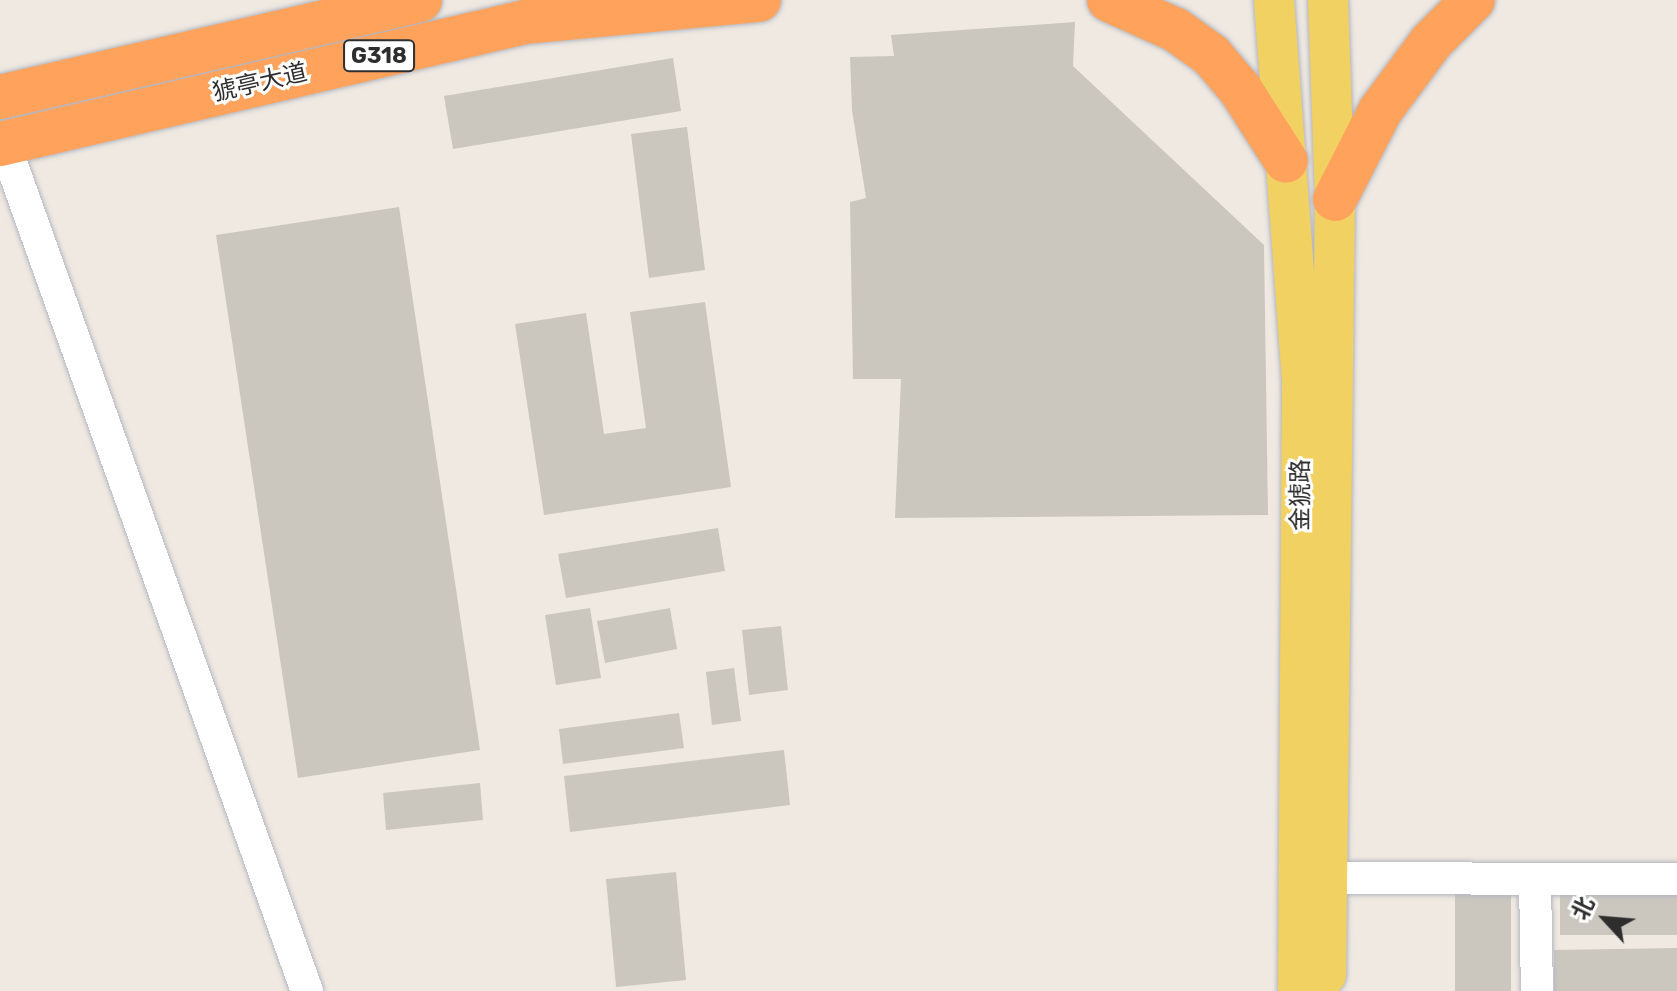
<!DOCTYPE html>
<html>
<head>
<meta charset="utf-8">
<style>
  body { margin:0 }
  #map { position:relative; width:1677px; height:991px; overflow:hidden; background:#efe9e1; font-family:Rubik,"Noto Sans SC",sans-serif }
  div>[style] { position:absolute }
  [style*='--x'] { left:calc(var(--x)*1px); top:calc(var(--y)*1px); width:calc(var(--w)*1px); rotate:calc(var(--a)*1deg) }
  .building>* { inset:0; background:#cbc7bf }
  .roads { filter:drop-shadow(0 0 2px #b4b7c1) drop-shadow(0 0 2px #b4b7c1) }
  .minor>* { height:32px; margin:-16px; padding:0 16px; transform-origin:16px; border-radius:16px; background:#fff }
  .major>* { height:40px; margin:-20px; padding:0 20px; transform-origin:20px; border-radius:20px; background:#f2d163 }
  .highway>* { height:44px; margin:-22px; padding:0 22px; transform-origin:22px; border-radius:22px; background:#ffa35c }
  span { translate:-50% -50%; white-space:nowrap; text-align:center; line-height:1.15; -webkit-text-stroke:6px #fff; paint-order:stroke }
  .shield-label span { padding:2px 6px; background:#fff; border:2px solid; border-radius:6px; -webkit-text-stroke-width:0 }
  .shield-label { font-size:22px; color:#2e2e2e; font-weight:700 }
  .street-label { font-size:24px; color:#2e2e2e }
  .north { position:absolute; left:1565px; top:879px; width:80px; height:80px; -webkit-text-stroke:6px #fff; paint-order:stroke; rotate:296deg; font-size:22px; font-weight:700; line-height:32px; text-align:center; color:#2e2e2e }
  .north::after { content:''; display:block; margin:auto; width:28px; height:36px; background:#2e2e2e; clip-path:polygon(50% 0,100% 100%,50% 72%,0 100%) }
</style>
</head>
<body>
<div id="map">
  <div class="building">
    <i style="clip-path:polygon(1075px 22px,1073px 66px,1264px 245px,1268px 515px,895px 518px,901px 379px,853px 379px,850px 202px,866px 198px,852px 110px,850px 57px,894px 56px,891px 35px)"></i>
    <i style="clip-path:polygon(673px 58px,681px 111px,453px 149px,444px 96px)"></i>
    <i style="clip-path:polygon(687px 127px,705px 270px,649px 278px,631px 134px)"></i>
    <i style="clip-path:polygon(399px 207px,480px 750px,298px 778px,216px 235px)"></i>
    <i style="clip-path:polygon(705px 302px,731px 487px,544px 515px,515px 324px,586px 313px,604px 434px,646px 428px,630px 312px)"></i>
    <i style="clip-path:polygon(718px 528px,725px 571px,566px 598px,558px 554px)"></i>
    <i style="clip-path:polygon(590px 608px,601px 678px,556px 685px,545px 615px)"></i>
    <i style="clip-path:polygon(670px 608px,677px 649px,605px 663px,597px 621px)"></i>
    <i style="clip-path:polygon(781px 626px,788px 690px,749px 695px,742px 630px)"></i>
    <i style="clip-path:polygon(734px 668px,741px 721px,712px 725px,706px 672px)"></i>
    <i style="clip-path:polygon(679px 713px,684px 748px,563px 764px,559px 729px)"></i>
    <i style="clip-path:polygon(784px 750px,790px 805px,570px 832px,564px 776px)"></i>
    <i style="clip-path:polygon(480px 783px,483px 820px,386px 830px,383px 793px)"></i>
    <i style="clip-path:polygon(676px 872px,686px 980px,616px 987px,606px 879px)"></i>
    <i style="clip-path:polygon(1560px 888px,1677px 888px,1677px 935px,1560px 935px)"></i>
    <i style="clip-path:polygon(1455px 894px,1511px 894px,1511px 991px,1455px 991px)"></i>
    <i style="clip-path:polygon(1677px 948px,1677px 991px,1554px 991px,1554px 950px)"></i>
  </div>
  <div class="roads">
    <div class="minor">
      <i style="--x:4;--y:143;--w:901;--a:70.34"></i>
      <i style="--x:1327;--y:878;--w:350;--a:0.2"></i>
      <i style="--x:1535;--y:880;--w:111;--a:89"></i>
    </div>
    <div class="major">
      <i style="--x:1274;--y:0;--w:381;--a:85.8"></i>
      <i style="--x:1302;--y:380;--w:611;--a:90.38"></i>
      <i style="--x:1326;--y:975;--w:776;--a:-89.34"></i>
      <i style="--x:1335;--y:199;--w:199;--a:-92"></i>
    </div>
    <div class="highway">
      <i style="--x:1109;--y:0;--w:73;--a:24.1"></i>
      <i style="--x:1176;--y:30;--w:43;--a:35.5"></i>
      <i style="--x:1211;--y:55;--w:45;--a:49.5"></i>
      <i style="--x:1240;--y:89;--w:85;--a:57.4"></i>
      <i style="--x:0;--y:97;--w:431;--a:-13"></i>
      <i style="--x:0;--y:144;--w:539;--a:-13.08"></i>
      <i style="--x:525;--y:22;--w:235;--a:-5.4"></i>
      <i style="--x:1335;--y:199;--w:99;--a:-62.9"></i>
      <i style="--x:1380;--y:111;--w:86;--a:-53.5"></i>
      <i style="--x:1431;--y:42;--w:59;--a:-45"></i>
    </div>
  </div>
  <div class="shield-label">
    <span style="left:379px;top:56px">G318</span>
  </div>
  <div class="street-label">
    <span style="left:260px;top:83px;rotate:-13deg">猇亭大道</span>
    <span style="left:1301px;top:495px;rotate:-90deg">金猇路</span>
  </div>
  <div class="north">北</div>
</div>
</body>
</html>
